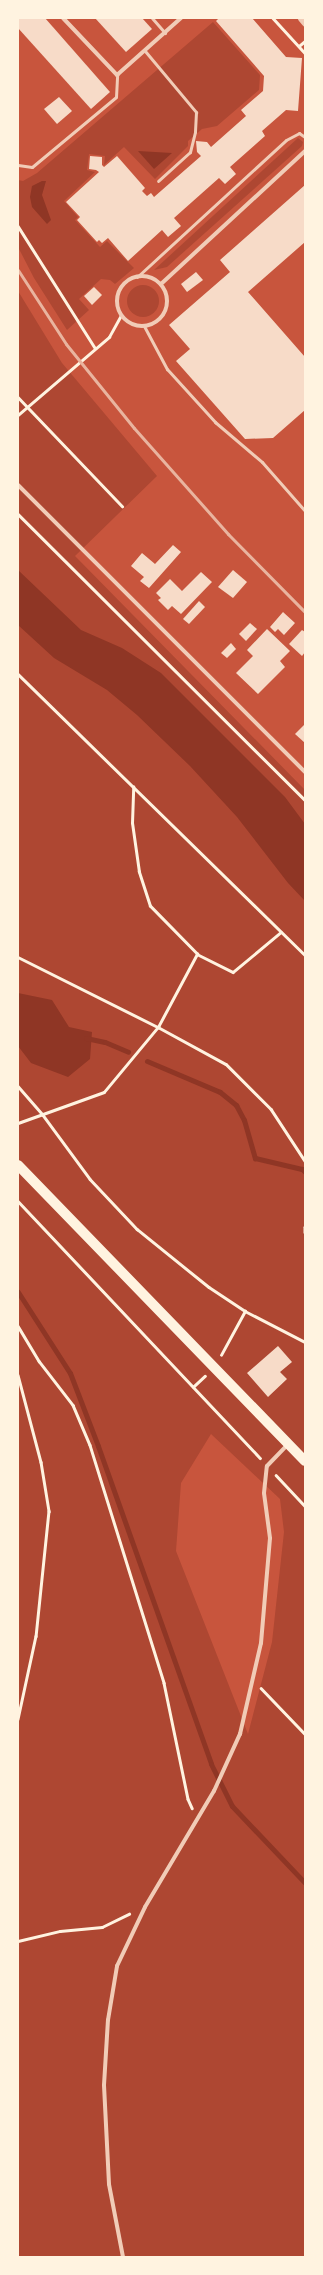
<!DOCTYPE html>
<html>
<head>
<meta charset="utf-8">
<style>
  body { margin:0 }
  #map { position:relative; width:323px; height:2275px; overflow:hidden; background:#c8553d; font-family:Manrope,sans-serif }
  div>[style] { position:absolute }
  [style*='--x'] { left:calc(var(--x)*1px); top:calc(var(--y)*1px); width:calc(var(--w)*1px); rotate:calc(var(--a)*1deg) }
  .green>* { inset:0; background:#ae4732 }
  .round { border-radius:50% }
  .water>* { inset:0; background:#8f3625 }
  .stream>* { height:5px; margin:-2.5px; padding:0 2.5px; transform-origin:2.5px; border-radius:2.5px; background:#8f3625 }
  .building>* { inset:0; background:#f7dbc8 }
  .path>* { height:2.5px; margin:-1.25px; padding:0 1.25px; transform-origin:1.25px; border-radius:1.25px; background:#fff3e0 }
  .service>* { height:3px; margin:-1.5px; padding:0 1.5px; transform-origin:1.5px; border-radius:1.5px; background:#f1ccb7 }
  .minor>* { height:4px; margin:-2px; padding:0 2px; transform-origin:2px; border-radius:2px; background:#f1ccb7 }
  .minor>.ring { margin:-2px; padding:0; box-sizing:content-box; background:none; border:4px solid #f1ccb7; border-radius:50% }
  .tertiary>* { height:7px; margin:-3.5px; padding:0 3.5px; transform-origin:3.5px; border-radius:3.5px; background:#f1ccb7 }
  .primary>* { height:10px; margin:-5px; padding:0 5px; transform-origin:5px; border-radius:5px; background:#fff3e0 }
  .rail>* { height:3px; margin:-1.5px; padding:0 1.5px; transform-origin:1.5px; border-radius:1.5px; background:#e9b49f }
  span { translate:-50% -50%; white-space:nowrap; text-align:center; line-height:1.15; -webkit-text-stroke:4px #fff3e0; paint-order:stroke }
  .frame { position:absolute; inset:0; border:19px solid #fff3e0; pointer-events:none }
</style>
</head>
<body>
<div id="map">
  <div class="green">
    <i style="clip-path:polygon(213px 22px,260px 75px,259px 90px,217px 126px,202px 129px,188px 141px,188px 146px,155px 179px,124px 147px,104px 165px,105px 156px,89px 154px,87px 170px,95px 172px,64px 201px,78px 217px,75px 220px,100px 247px,107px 241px,134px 268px,115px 284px,110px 280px,101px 279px,79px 299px,89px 310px,67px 330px,34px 278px,18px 247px,18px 180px,23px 181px,37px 173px)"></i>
    <i style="clip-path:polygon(298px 138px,303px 142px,302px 146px,167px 267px,154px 270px)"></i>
    <i class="round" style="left:127px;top:285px;width:32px;height:32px"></i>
    <i style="clip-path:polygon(evenodd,18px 291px,62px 363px,157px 476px,75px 556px,305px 790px,305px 2257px,18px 2257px,18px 291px,211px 1434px,280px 1499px,284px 1532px,272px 1642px,248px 1734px,176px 1551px,181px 1483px,211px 1434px)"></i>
  </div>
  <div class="water">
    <i style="clip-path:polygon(138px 151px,172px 153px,154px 169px)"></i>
    <i style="clip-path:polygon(42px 181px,46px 181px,42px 195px,51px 220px,47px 224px,32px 207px,30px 197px,32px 186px)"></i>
    <i style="clip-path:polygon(18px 570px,81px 630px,122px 648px,161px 673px,285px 797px,305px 824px,305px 901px,288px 883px,237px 817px,190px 766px,137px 715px,107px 690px,54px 658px,18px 625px)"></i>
    <i style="clip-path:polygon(18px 993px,52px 1000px,69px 1027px,92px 1032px,90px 1059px,68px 1077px,31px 1063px,18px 1046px)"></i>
  </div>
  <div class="stream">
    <i style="--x:86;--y:1038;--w:19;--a:12"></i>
    <i style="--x:105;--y:1042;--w:25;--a:23"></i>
    <i style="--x:147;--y:1061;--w:79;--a:23"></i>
    <i style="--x:220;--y:1092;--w:21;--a:39"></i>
    <i style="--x:236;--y:1105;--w:17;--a:62"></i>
    <i style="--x:244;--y:1120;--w:40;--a:74"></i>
    <i style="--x:255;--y:1158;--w:48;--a:13.2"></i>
    <i style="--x:302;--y:1169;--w:4;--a:45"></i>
    <i style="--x:18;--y:1292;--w:96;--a:57.3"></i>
    <i style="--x:70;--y:1373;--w:78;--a:69"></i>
    <i style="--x:98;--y:1446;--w:337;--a:70.4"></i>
    <i style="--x:211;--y:1764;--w:47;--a:63.4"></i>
    <i style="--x:232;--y:1806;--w:106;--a:46.5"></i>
  </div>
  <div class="building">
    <i style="clip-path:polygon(18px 18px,45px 18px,110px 92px,91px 109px,18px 28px)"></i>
    <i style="clip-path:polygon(95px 18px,142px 18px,152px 29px,126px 52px)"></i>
    <i style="clip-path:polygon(219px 18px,252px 18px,286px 57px,302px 58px,298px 111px,286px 110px,262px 131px,265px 136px,230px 167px,236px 174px,225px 184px,219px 178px,174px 218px,181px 226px,168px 237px,162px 230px,128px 261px,108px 238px,102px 243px,99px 240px,97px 242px,77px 220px,80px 217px,66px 202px,99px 172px,96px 170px,89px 169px,90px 156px,102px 157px,102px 165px,104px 167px,117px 156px,145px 188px,142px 191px,147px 196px,151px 193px,154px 197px,201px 156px,197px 152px,196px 141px,207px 142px,211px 147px,246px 116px,241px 110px,263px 91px,264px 76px,216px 21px)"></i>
    <i style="clip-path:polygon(59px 97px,72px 111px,57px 124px,44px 109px)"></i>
    <i style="clip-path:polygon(305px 185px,305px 242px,248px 292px,305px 357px,305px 410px,273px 438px,245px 439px,176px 361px,190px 349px,169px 325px,230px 272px,220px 260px)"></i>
    <i style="clip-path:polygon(196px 272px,203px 280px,187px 292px,181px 284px)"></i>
    <i style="clip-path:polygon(94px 287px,102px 295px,92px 305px,84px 296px)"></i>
    <i style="clip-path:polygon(173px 545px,181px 552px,149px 588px,140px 581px,144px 577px,131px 566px,142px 553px,155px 564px)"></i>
    <i style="clip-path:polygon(233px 570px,247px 582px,233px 598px,218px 587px)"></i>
    <i style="clip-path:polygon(201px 572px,212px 582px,181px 614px,172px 606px,168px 610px,158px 600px,161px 598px,156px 593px,170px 579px,182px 591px)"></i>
    <i style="clip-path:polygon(199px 601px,205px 607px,189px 624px,183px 619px)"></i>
    <i style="clip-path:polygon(283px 612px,295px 623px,284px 635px,278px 629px,275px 632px,270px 627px)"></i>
    <i style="clip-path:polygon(250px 623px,257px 629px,246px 641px,239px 634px)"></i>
    <i style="clip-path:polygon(267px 629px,290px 651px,280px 661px,285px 667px,258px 694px,236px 673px,253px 656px,247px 650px)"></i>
    <i style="clip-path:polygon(302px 630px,305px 632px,305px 652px,302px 656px,289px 644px)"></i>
    <i style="clip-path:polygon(231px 643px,236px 649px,227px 658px,221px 653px)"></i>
    <i style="clip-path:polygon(305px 724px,305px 743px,295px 734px)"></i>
    <i style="clip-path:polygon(278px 1346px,292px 1362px,280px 1372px,287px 1379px,268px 1397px,247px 1373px)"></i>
  </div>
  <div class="path">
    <i style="--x:273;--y:18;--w:47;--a:47.6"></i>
    <i style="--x:299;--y:46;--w:8;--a:-40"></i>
    <i style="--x:18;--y:226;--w:144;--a:57.7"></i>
    <i style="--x:18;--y:397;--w:151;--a:46.3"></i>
    <i style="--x:18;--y:415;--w:120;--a:-40.6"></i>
    <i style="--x:109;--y:337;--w:25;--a:-61"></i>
    <i style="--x:18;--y:514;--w:405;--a:44.9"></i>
    <i style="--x:18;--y:674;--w:402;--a:44.4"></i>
    <i style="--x:197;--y:954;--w:40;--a:26.6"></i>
    <i style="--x:233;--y:972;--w:62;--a:-39.8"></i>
    <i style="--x:18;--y:957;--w:157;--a:26.6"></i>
    <i style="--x:158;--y:1027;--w:77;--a:28.6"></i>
    <i style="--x:226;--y:1064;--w:64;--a:45"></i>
    <i style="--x:271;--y:1109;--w:62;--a:56.8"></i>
    <i style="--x:18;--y:1086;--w:38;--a:49"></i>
    <i style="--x:43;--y:1115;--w:79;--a:53.7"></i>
    <i style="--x:90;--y:1179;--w:69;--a:46.8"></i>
    <i style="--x:137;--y:1229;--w:92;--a:38.9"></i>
    <i style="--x:209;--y:1287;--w:43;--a:33.7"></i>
    <i style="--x:245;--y:1311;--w:68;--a:27.3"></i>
    <i style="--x:18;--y:1123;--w:91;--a:-19.8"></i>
    <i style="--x:104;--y:1092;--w:85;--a:-50.3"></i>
    <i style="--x:158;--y:1027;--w:83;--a:-61.9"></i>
    <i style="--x:197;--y:954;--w:67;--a:-134.4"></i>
    <i style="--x:150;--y:906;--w:36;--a:-108"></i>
    <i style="--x:139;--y:872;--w:49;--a:-98.1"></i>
    <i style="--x:132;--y:823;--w:36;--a:-88"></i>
    <i style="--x:18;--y:1201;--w:353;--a:46.7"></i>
    <i style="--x:305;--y:1227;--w:5;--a:90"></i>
    <i style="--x:18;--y:1326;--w:41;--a:59"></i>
    <i style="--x:39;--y:1361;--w:56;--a:52.3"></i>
    <i style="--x:73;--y:1405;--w:43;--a:67"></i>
    <i style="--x:90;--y:1445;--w:249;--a:72.7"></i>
    <i style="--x:164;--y:1683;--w:118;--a:78.3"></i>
    <i style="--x:188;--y:1799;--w:10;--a:66"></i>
    <i style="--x:221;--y:1355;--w:50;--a:-61.4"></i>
    <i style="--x:18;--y:1375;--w:90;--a:75.2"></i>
    <i style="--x:41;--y:1462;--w:50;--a:80.7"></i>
    <i style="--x:49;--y:1511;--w:126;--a:95.9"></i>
    <i style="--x:36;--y:1636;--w:85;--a:102.2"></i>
    <i style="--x:193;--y:1387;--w:16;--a:-43"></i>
    <i style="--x:276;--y:1475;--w:42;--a:46.9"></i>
    <i style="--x:261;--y:1688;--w:64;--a:46.3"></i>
    <i style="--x:18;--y:1941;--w:43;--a:-13.4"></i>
    <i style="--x:60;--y:1931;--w:42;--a:-5.4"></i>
    <i style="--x:102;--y:1927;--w:30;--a:-26"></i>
  </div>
  <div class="service">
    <i style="--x:152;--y:18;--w:20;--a:49"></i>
    <i style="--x:145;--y:51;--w:80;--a:50.1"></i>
    <i style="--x:196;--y:112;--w:20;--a:93"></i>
    <i style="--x:195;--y:132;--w:21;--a:104"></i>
    <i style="--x:190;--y:152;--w:43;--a:137.8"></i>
    <i style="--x:18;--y:165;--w:14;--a:8"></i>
    <i style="--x:32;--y:167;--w:109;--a:-39.8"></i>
    <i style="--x:116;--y:97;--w:22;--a:-87"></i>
    <i style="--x:137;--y:277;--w:202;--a:-42.6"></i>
    <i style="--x:286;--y:140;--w:15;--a:-28"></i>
    <i style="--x:299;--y:133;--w:7;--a:34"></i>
    <i style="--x:144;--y:326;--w:49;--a:61.9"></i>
    <i style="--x:167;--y:369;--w:72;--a:47.8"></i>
    <i style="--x:215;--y:422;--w:62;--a:40.4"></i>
    <i style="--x:262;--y:462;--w:65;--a:48.7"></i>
  </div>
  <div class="minor">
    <i style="--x:63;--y:18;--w:79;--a:46.5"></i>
    <i style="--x:117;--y:75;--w:86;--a:-41.7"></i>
    <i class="ring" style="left:117px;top:276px;width:46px;height:46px"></i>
    <i style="--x:161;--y:284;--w:196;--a:-42.7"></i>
    <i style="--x:18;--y:485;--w:406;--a:45"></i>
    <i style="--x:123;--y:2257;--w:74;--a:-100.9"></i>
    <i style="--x:109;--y:2184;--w:99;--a:-92.9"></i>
    <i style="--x:104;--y:2085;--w:65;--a:-86.5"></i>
    <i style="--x:108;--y:2020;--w:55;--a:-80.5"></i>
    <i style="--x:117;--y:1966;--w:65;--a:-64.6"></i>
    <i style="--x:145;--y:1907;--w:135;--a:-59.3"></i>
    <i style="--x:214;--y:1791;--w:63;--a:-65.5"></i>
    <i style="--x:240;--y:1734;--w:93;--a:-77"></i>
    <i style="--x:261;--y:1643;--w:105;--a:-85.1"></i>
    <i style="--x:270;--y:1538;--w:45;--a:-97.6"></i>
    <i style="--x:264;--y:1493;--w:27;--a:-84"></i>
    <i style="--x:267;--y:1466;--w:30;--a:-46"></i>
  </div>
  <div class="tertiary">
    <i style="--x:301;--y:18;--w:6;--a:51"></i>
  </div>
  <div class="primary">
    <i style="--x:18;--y:1165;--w:412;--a:45.9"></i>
  </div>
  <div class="rail">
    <i style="--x:18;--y:270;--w:88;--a:57"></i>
    <i style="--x:66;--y:344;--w:108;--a:51"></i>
    <i style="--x:134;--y:428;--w:142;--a:48.4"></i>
    <i style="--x:228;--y:534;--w:110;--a:45.4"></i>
  </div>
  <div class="frame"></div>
</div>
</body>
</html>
